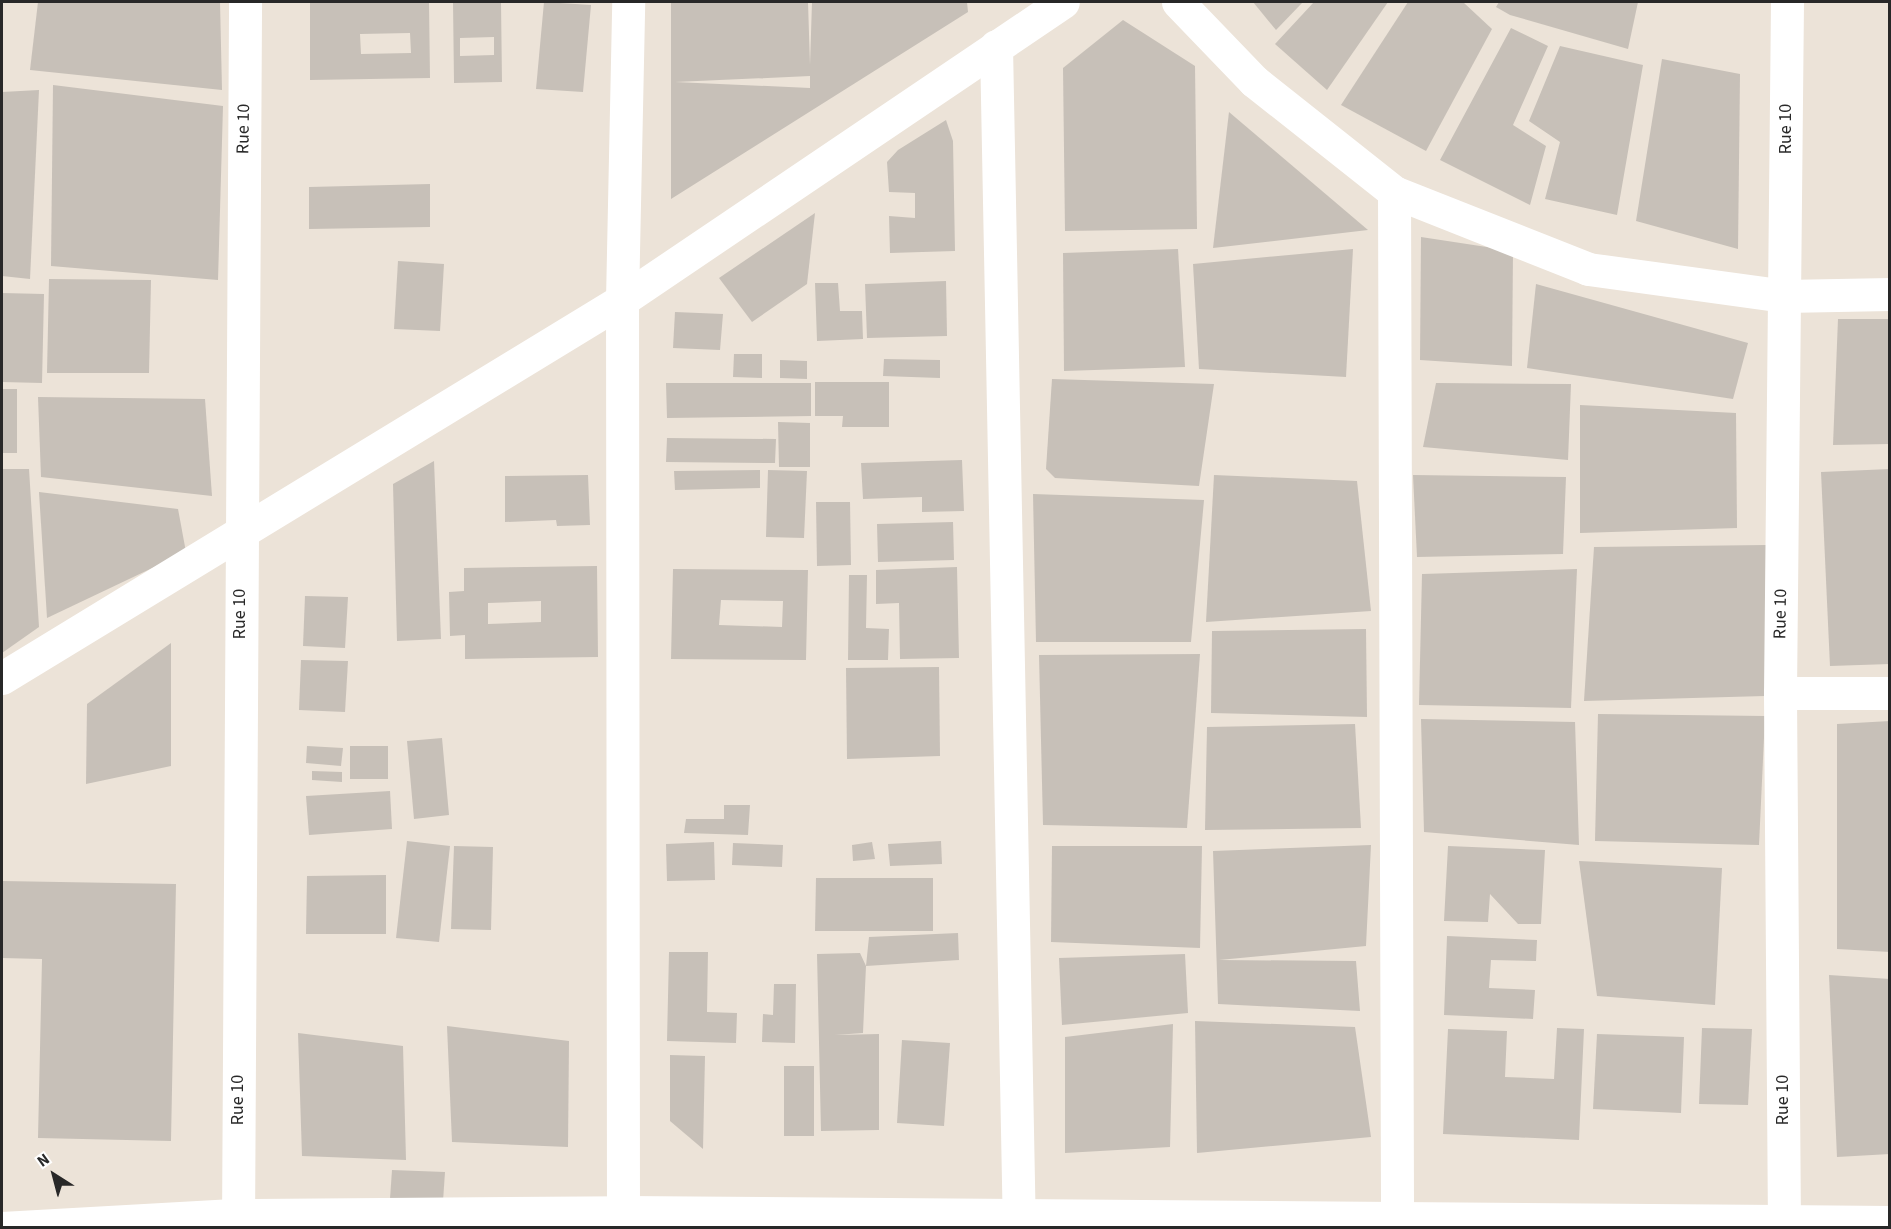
<!DOCTYPE html>
<html>
<head>
<meta charset="utf-8">
<style>
  body { margin:0 }
  #map { position:relative; width:1891px; height:1229px; overflow:hidden; background:#ece3d8; font-family:"Source Sans 3",sans-serif }
  div>[style] { position:absolute }
  [style*='--x'] { left:calc(var(--x)*1px); top:calc(var(--y)*1px); width:calc(var(--w)*1px); rotate:calc(var(--a)*1deg) }
  .building>* { inset:0; background:#c7c0b8 }
  .street>* { height:33px; margin:-16.5px; padding:0 16.5px; transform-origin:16.5px; border-radius:16.5px; background:#fff }
  span { translate:-50% -50%; white-space:nowrap; text-align:center; line-height:1.15; -webkit-text-stroke:4.5px #fff; paint-order:stroke }
  .street-label { font-size:18px; color:#282828 }
  .frame { position:absolute; inset:0; border:3px solid #282828; pointer-events:none }
  .north { position:absolute; left:24px; top:1145px; width:60px; height:60px; -webkit-text-stroke:4px #fff; paint-order:stroke; rotate:324deg; font-size:16px; font-weight:700; line-height:24px; text-align:center; color:#282828 }
  .north::after { content:''; display:block; margin:auto; width:21px; height:27px; background:#282828; clip-path:polygon(50% 0,100% 100%,50% 72%,0 100%) }
</style>
</head>
<body>
<div id="map">
  <div class="building">
    <i style="clip-path:polygon(38px 2px,220px 2px,222px 90px,30px 70px)"></i>
    <i style="clip-path:polygon(evenodd,310px 2px,429px 2px,430px 78px,310px 80px,310px 2px,410px 33px,411px 53px,361px 54px,360px 34px,410px 33px)"></i>
    <i style="clip-path:polygon(evenodd,453px 2px,501px 2px,502px 82px,454px 83px,453px 2px,494px 37px,494px 55px,460px 56px,460px 38px,494px 37px)"></i>
    <i style="clip-path:polygon(544px 2px,591px 5px,583px 92px,536px 89px)"></i>
    <i style="clip-path:polygon(evenodd,671px 2px,808px 2px,810px 65px,812px 2px,967px 2px,968px 12px,671px 199px,671px 2px,810px 76px,810px 88px,675px 82px,810px 76px)"></i>
    <i style="clip-path:polygon(1253px 2px,1303px 2px,1276px 30px)"></i>
    <i style="clip-path:polygon(1314px 2px,1388px 2px,1327px 90px,1275px 44px)"></i>
    <i style="clip-path:polygon(1408px 2px,1463px 2px,1492px 29px,1426px 151px,1341px 105px)"></i>
    <i style="clip-path:polygon(1499px 2px,1638px 2px,1628px 49px,1510px 15px,1496px 7px)"></i>
    <i style="clip-path:polygon(1123px 20px,1195px 66px,1197px 229px,1065px 231px,1063px 68px)"></i>
    <i style="clip-path:polygon(1511px 28px,1548px 46px,1513px 125px,1546px 146px,1530px 205px,1440px 160px)"></i>
    <i style="clip-path:polygon(1560px 46px,1643px 65px,1617px 215px,1545px 199px,1560px 142px,1529px 121px)"></i>
    <i style="clip-path:polygon(1662px 59px,1740px 74px,1738px 249px,1636px 221px)"></i>
    <i style="clip-path:polygon(53px 85px,223px 106px,218px 280px,51px 266px)"></i>
    <i style="clip-path:polygon(39px 90px,30px 279px,2px 276px,2px 92px)"></i>
    <i style="clip-path:polygon(1229px 112px,1368px 230px,1213px 248px)"></i>
    <i style="clip-path:polygon(946px 120px,953px 141px,955px 251px,890px 253px,889px 216px,915px 218px,915px 193px,889px 192px,887px 162px,898px 150px)"></i>
    <i style="clip-path:polygon(430px 184px,430px 227px,309px 229px,309px 187px)"></i>
    <i style="clip-path:polygon(815px 213px,807px 284px,752px 322px,719px 278px)"></i>
    <i style="clip-path:polygon(1421px 237px,1513px 251px,1512px 366px,1420px 360px)"></i>
    <i style="clip-path:polygon(1178px 249px,1185px 367px,1064px 371px,1063px 253px)"></i>
    <i style="clip-path:polygon(1353px 249px,1346px 377px,1199px 369px,1193px 264px)"></i>
    <i style="clip-path:polygon(398px 261px,444px 264px,440px 331px,394px 329px)"></i>
    <i style="clip-path:polygon(49px 279px,151px 280px,149px 373px,47px 373px)"></i>
    <i style="clip-path:polygon(946px 281px,947px 336px,867px 338px,865px 284px)"></i>
    <i style="clip-path:polygon(815px 283px,838px 283px,840px 311px,862px 311px,863px 339px,817px 341px)"></i>
    <i style="clip-path:polygon(1536px 284px,1748px 343px,1733px 399px,1527px 368px)"></i>
    <i style="clip-path:polygon(2px 293px,44px 294px,42px 383px,2px 382px)"></i>
    <i style="clip-path:polygon(675px 312px,723px 314px,720px 350px,673px 348px)"></i>
    <i style="clip-path:polygon(1838px 319px,1890px 319px,1890px 444px,1833px 445px)"></i>
    <i style="clip-path:polygon(734px 354px,762px 354px,762px 378px,733px 377px)"></i>
    <i style="clip-path:polygon(884px 359px,940px 360px,940px 378px,883px 376px)"></i>
    <i style="clip-path:polygon(780px 360px,807px 361px,807px 379px,780px 378px)"></i>
    <i style="clip-path:polygon(1052px 379px,1214px 384px,1199px 486px,1055px 478px,1046px 469px)"></i>
    <i style="clip-path:polygon(815px 382px,889px 382px,889px 427px,842px 427px,843px 416px,815px 416px)"></i>
    <i style="clip-path:polygon(666px 383px,811px 383px,811px 416px,667px 418px)"></i>
    <i style="clip-path:polygon(1436px 383px,1571px 384px,1568px 460px,1423px 447px)"></i>
    <i style="clip-path:polygon(2px 389px,17px 389px,17px 453px,2px 453px)"></i>
    <i style="clip-path:polygon(38px 397px,205px 399px,212px 496px,41px 477px)"></i>
    <i style="clip-path:polygon(1580px 405px,1736px 413px,1737px 528px,1580px 533px)"></i>
    <i style="clip-path:polygon(778px 422px,810px 423px,810px 467px,779px 467px)"></i>
    <i style="clip-path:polygon(667px 438px,776px 439px,775px 463px,666px 462px)"></i>
    <i style="clip-path:polygon(962px 460px,964px 511px,922px 512px,922px 497px,863px 499px,861px 463px)"></i>
    <i style="clip-path:polygon(434px 461px,441px 639px,397px 641px,393px 484px)"></i>
    <i style="clip-path:polygon(2px 469px,29px 469px,39px 627px,2px 653px)"></i>
    <i style="clip-path:polygon(1890px 469px,1890px 664px,1830px 666px,1821px 472px)"></i>
    <i style="clip-path:polygon(760px 470px,760px 488px,675px 490px,674px 471px)"></i>
    <i style="clip-path:polygon(768px 470px,807px 471px,804px 538px,766px 537px)"></i>
    <i style="clip-path:polygon(588px 475px,590px 525px,557px 526px,556px 520px,505px 522px,505px 476px)"></i>
    <i style="clip-path:polygon(1214px 475px,1357px 481px,1371px 611px,1206px 622px)"></i>
    <i style="clip-path:polygon(1413px 475px,1566px 477px,1563px 554px,1417px 557px)"></i>
    <i style="clip-path:polygon(39px 492px,178px 509px,186px 552px,47px 618px)"></i>
    <i style="clip-path:polygon(1033px 494px,1204px 500px,1191px 642px,1036px 642px)"></i>
    <i style="clip-path:polygon(816px 502px,850px 502px,851px 565px,817px 566px)"></i>
    <i style="clip-path:polygon(953px 522px,954px 560px,878px 562px,877px 524px)"></i>
    <i style="clip-path:polygon(1766px 545px,1765px 696px,1584px 701px,1594px 547px)"></i>
    <i style="clip-path:polygon(evenodd,597px 566px,598px 657px,465px 659px,465px 635px,450px 636px,449px 592px,464px 591px,464px 568px,597px 566px,541px 601px,541px 622px,488px 624px,488px 603px,541px 601px)"></i>
    <i style="clip-path:polygon(957px 567px,959px 658px,900px 659px,899px 603px,876px 604px,876px 570px)"></i>
    <i style="clip-path:polygon(evenodd,673px 569px,808px 570px,806px 660px,671px 659px,673px 569px,721px 600px,783px 601px,782px 627px,719px 625px,721px 600px)"></i>
    <i style="clip-path:polygon(1577px 569px,1571px 708px,1419px 705px,1422px 574px)"></i>
    <i style="clip-path:polygon(849px 575px,867px 575px,866px 628px,889px 629px,888px 660px,848px 660px)"></i>
    <i style="clip-path:polygon(305px 596px,348px 597px,345px 648px,303px 646px)"></i>
    <i style="clip-path:polygon(1366px 629px,1367px 717px,1211px 713px,1212px 631px)"></i>
    <i style="clip-path:polygon(171px 643px,171px 766px,86px 784px,87px 704px)"></i>
    <i style="clip-path:polygon(1200px 654px,1187px 828px,1043px 825px,1039px 655px)"></i>
    <i style="clip-path:polygon(301px 660px,348px 661px,345px 712px,299px 710px)"></i>
    <i style="clip-path:polygon(939px 667px,940px 756px,847px 759px,846px 668px)"></i>
    <i style="clip-path:polygon(1598px 714px,1765px 716px,1759px 845px,1595px 841px)"></i>
    <i style="clip-path:polygon(1421px 719px,1575px 722px,1579px 845px,1424px 832px)"></i>
    <i style="clip-path:polygon(1890px 721px,1890px 952px,1837px 949px,1837px 724px)"></i>
    <i style="clip-path:polygon(1355px 724px,1361px 828px,1205px 830px,1207px 727px)"></i>
    <i style="clip-path:polygon(442px 738px,449px 815px,414px 819px,407px 741px)"></i>
    <i style="clip-path:polygon(307px 746px,343px 748px,341px 766px,306px 763px)"></i>
    <i style="clip-path:polygon(350px 746px,388px 746px,388px 779px,350px 779px)"></i>
    <i style="clip-path:polygon(312px 771px,342px 772px,342px 782px,312px 780px)"></i>
    <i style="clip-path:polygon(390px 791px,392px 829px,309px 835px,306px 796px)"></i>
    <i style="clip-path:polygon(724px 805px,750px 805px,748px 835px,684px 833px,686px 819px,724px 819px)"></i>
    <i style="clip-path:polygon(407px 841px,450px 846px,439px 942px,396px 938px)"></i>
    <i style="clip-path:polygon(941px 841px,942px 864px,890px 866px,888px 844px)"></i>
    <i style="clip-path:polygon(714px 842px,715px 880px,667px 881px,666px 844px)"></i>
    <i style="clip-path:polygon(872px 842px,875px 859px,853px 861px,852px 845px)"></i>
    <i style="clip-path:polygon(733px 843px,783px 845px,782px 867px,732px 865px)"></i>
    <i style="clip-path:polygon(1371px 845px,1366px 946px,1219px 960px,1356px 961px,1360px 1011px,1218px 1004px,1213px 851px)"></i>
    <i style="clip-path:polygon(454px 846px,493px 847px,491px 930px,451px 929px)"></i>
    <i style="clip-path:polygon(1052px 846px,1202px 846px,1200px 948px,1051px 942px)"></i>
    <i style="clip-path:polygon(1448px 846px,1545px 850px,1541px 924px,1518px 924px,1490px 894px,1488px 922px,1444px 921px)"></i>
    <i style="clip-path:polygon(1579px 861px,1722px 868px,1715px 1005px,1597px 996px)"></i>
    <i style="clip-path:polygon(386px 875px,386px 934px,306px 934px,307px 876px)"></i>
    <i style="clip-path:polygon(816px 878px,933px 878px,933px 931px,815px 931px)"></i>
    <i style="clip-path:polygon(2px 881px,176px 884px,171px 1141px,38px 1138px,42px 959px,2px 958px)"></i>
    <i style="clip-path:polygon(958px 933px,959px 960px,866px 966px,869px 937px)"></i>
    <i style="clip-path:polygon(1447px 936px,1537px 940px,1536px 961px,1491px 960px,1489px 988px,1535px 990px,1533px 1019px,1444px 1015px)"></i>
    <i style="clip-path:polygon(669px 952px,708px 952px,707px 1012px,737px 1013px,736px 1043px,667px 1041px)"></i>
    <i style="clip-path:polygon(860px 953px,866px 966px,863px 1033px,835px 1035px,879px 1034px,879px 1130px,821px 1131px,817px 954px)"></i>
    <i style="clip-path:polygon(1185px 954px,1188px 1013px,1062px 1025px,1059px 958px)"></i>
    <i style="clip-path:polygon(1829px 975px,1890px 979px,1890px 1154px,1837px 1157px)"></i>
    <i style="clip-path:polygon(774px 984px,796px 984px,795px 1043px,762px 1042px,763px 1014px,773px 1015px)"></i>
    <i style="clip-path:polygon(1195px 1021px,1355px 1027px,1371px 1137px,1197px 1153px)"></i>
    <i style="clip-path:polygon(1173px 1024px,1170px 1147px,1065px 1153px,1065px 1037px)"></i>
    <i style="clip-path:polygon(447px 1026px,569px 1041px,568px 1147px,452px 1142px)"></i>
    <i style="clip-path:polygon(1557px 1028px,1584px 1029px,1579px 1140px,1443px 1134px,1448px 1029px,1507px 1031px,1505px 1077px,1554px 1079px)"></i>
    <i style="clip-path:polygon(1702px 1028px,1752px 1029px,1748px 1105px,1699px 1104px)"></i>
    <i style="clip-path:polygon(298px 1033px,403px 1046px,406px 1160px,302px 1156px)"></i>
    <i style="clip-path:polygon(1597px 1034px,1684px 1037px,1681px 1113px,1593px 1109px)"></i>
    <i style="clip-path:polygon(902px 1040px,950px 1043px,944px 1126px,897px 1123px)"></i>
    <i style="clip-path:polygon(670px 1055px,705px 1056px,703px 1149px,670px 1121px)"></i>
    <i style="clip-path:polygon(784px 1066px,814px 1066px,814px 1136px,784px 1136px)"></i>
    <i style="clip-path:polygon(392px 1170px,445px 1172px,443px 1201px,390px 1199px)"></i>
  </div>
  <div class="street">
    <i style="--x:1178;--y:2;--w:110;--a:46.1"></i>
    <i style="--x:1254;--y:81;--w:179;--a:38.4"></i>
    <i style="--x:1394;--y:192;--w:209;--a:21.6"></i>
    <i style="--x:1588;--y:269;--w:198;--a:7.8"></i>
    <i style="--x:1784;--y:296;--w:106;--a:-1.1"></i>
    <i style="--x:996;--y:46;--w:1182;--a:88.89"></i>
    <i style="--x:1394;--y:192;--w:1036;--a:89.83"></i>
    <i style="--x:2;--y:678;--w:726;--a:-31.37"></i>
    <i style="--x:622;--y:300;--w:532;--a:-34.05"></i>
    <i style="--x:1780;--y:693;--w:110;--a:0"></i>
    <i style="--x:2;--y:1228;--w:236;--a:-3.2"></i>
    <i style="--x:238;--y:1215;--w:385;--a:-0.4"></i>
    <i style="--x:623;--y:1212;--w:1267;--a:0.45"></i>
    <i style="--x:238;--y:1228;--w:1226;--a:-89.67"></i>
    <i style="--x:623;--y:1228;--w:928;--a:-90.06"></i>
    <i style="--x:622;--y:300;--w:298;--a:-88.8"></i>
    <i style="--x:1784;--y:1228;--w:535;--a:-90.43"></i>
    <i style="--x:1780;--y:693;--w:691;--a:-89.42"></i>
  </div>
  <div class="street-label">
    <span style="left:244px;top:129px;rotate:-89deg">Rue 10</span>
    <span style="left:1786px;top:129px;rotate:-90deg">Rue 10</span>
    <span style="left:240px;top:614px;rotate:-90deg">Rue 10</span>
    <span style="left:1781px;top:614px;rotate:-89deg">Rue 10</span>
    <span style="left:238px;top:1100px;rotate:-90deg">Rue 10</span>
    <span style="left:1783px;top:1100px;rotate:-90deg">Rue 10</span>
  </div>
  <div class="frame"></div>
  <div class="north">N</div>
</div>
</body>
</html>
